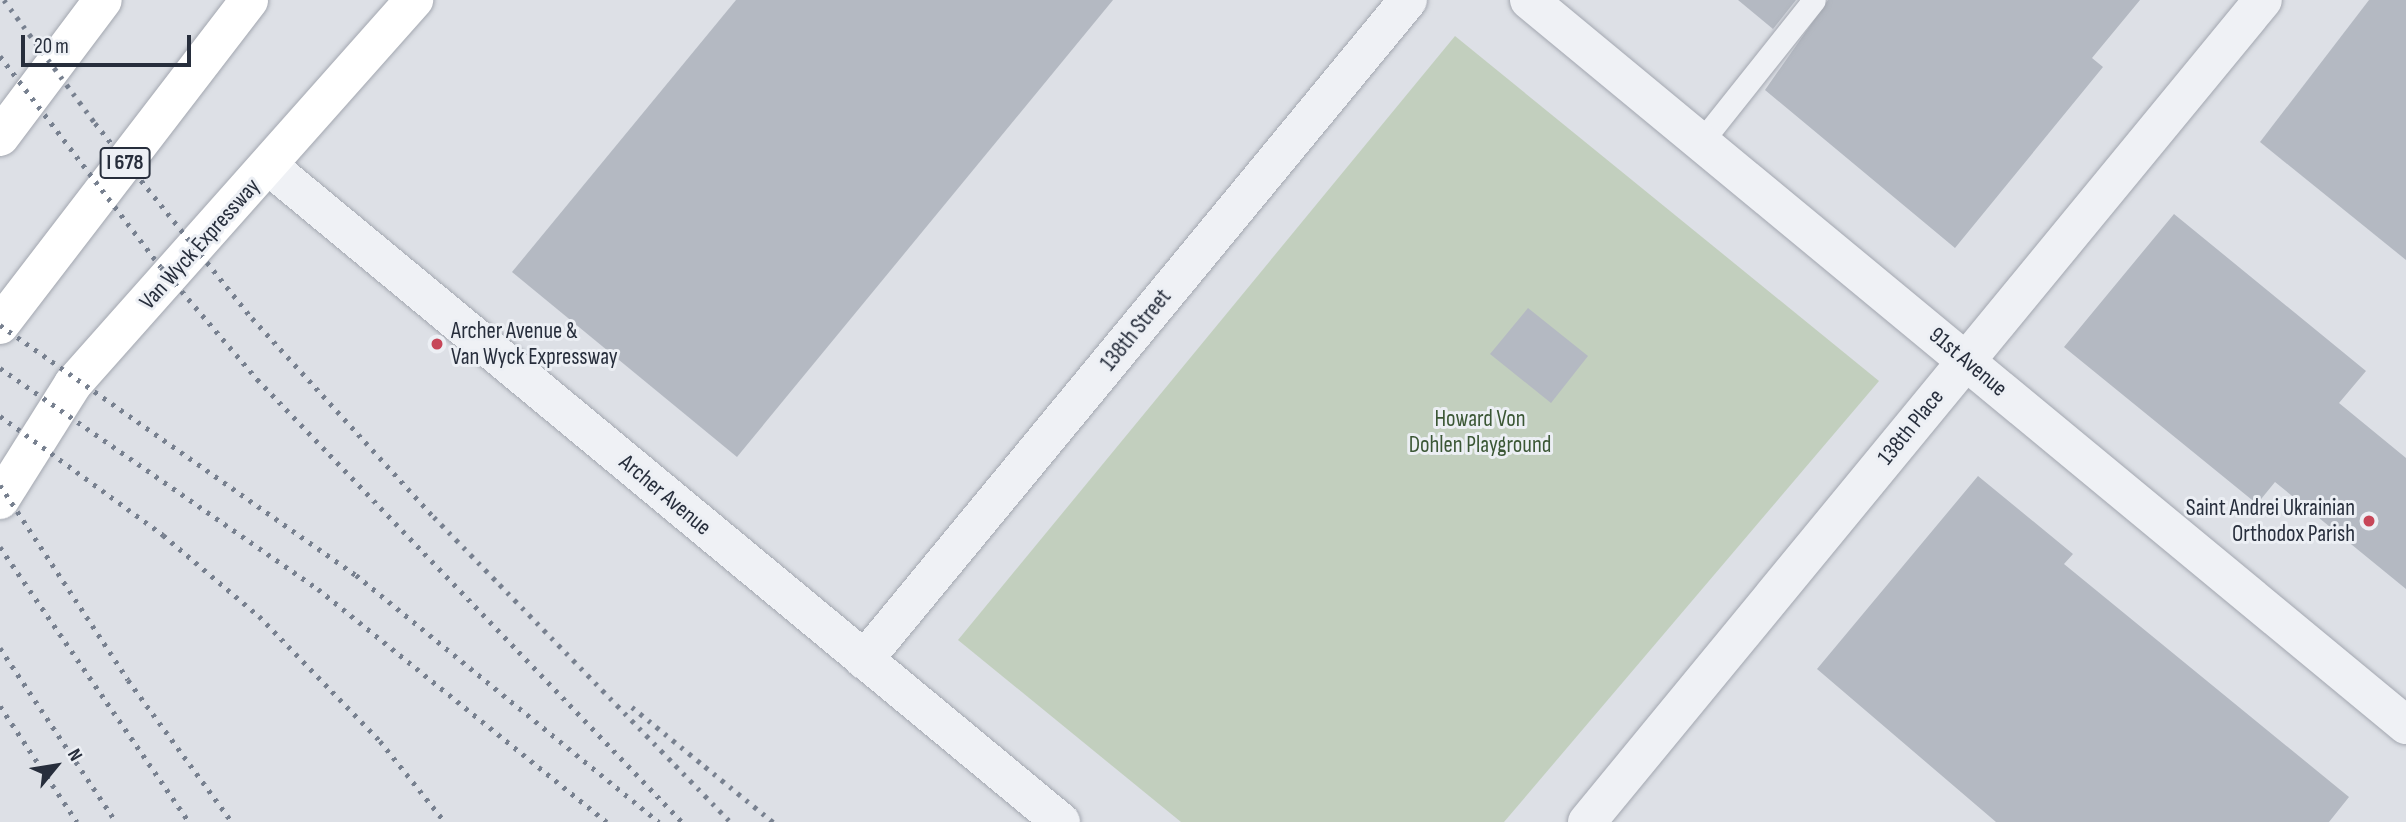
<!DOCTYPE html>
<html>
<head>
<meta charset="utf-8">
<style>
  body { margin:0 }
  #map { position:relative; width:2406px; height:822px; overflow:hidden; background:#dde0e6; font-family:"Sofia Sans Condensed",sans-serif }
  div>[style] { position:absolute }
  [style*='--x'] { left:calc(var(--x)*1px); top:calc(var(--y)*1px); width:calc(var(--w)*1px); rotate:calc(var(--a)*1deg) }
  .green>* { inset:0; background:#c2cfbe }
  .building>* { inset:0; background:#b4b9c2 }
  .roads { filter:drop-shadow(0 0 2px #a3a7b0) drop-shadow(0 0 2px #a3a7b0) }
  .service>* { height:23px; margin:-11.5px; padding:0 11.5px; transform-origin:11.5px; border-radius:11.5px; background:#eff1f5 }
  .minor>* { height:38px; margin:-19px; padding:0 19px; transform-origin:19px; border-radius:19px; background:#eff1f5 }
  .tertiary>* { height:38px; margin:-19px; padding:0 19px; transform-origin:19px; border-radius:19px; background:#eff1f5 }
  .primary>* { height:38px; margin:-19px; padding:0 19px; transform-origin:19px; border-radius:19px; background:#fff }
  .motorway>* { height:38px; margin:-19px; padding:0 19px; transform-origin:19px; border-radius:19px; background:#fff }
  .rail>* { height:5px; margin-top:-2.5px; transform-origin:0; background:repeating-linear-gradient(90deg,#77808f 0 3.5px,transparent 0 10.5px) }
  .dots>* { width:19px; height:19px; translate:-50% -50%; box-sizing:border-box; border:4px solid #eceff4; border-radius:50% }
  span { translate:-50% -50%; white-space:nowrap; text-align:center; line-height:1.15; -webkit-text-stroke:6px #eceff4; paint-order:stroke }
  .shield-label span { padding:2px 5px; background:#eceff4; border:2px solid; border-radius:5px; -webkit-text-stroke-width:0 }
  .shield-label { font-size:21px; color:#272e3c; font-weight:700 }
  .street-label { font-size:23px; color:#272e3c }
  .poi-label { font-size:23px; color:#272e3c }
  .left { translate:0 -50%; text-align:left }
  .right { translate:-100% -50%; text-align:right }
  .park-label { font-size:23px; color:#3b5735 }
  .north { position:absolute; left:21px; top:731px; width:70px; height:70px; -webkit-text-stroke:5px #eceff4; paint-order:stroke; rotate:60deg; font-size:19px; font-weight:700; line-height:28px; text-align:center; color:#272e3c }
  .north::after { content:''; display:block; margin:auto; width:24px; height:32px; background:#272e3c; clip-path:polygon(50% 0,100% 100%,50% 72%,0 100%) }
  .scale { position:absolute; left:21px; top:35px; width:170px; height:32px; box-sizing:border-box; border:4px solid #272e3c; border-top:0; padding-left:9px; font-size:21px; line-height:24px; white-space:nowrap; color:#272e3c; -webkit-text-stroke:5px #eceff4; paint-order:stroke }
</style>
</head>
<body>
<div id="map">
  <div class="green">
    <i style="clip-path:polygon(1455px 36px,1879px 381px,1504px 822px,1181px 822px,958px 640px)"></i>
  </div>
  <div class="building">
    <i style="clip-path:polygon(736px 0,1113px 0,737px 457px,512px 272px)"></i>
    <i style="clip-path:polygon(1738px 0,1796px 0,1773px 29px)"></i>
    <i style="clip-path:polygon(1828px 0,2140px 0,2092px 58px,2103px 67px,1955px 248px,1765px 90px)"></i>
    <i style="clip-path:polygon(2369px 0,2406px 0,2406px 260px,2260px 142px)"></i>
    <i style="clip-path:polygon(2174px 214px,2366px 371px,2339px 403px,2406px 458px,2406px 589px,2275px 482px,2257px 504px,2064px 347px)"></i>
    <i style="clip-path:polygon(1528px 308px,1588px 356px,1551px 403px,1490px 354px)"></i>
    <i style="clip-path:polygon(1978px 476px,2073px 554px,2064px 564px,2349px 797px,2329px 822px,1996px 822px,1817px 669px)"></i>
  </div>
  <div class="roads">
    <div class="service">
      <i style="--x:1701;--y:142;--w:181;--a:-51.5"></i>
    </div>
    <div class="minor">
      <i style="--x:1529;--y:0;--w:1138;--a:39.58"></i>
      <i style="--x:864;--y:660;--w:855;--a:-50.5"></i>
      <i style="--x:1587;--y:822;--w:1064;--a:-50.57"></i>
    </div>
    <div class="tertiary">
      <i style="--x:270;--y:167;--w:1027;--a:39.63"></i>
    </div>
    <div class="primary">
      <i style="--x:0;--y:500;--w:137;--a:-57.8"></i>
      <i style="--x:73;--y:384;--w:514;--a:-48.39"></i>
    </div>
    <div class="motorway">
      <i style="--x:0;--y:137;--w:171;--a:-53.1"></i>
      <i style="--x:0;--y:325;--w:409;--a:-52.5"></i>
    </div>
  </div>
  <div class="rail">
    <i style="--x:4;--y:0;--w:153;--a:53.5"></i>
    <i style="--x:95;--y:123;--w:250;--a:51.2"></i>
    <i style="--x:252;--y:318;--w:270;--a:47.6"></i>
    <i style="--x:434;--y:517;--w:426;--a:45.8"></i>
    <i style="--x:0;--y:56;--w:265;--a:52.7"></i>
    <i style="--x:161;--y:267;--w:148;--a:49.4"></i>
    <i style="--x:257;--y:379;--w:614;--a:46.19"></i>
    <i style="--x:0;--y:325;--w:435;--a:35.1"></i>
    <i style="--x:356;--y:575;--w:391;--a:39.2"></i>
    <i style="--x:0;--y:368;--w:387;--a:34.8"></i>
    <i style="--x:318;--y:589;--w:371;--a:38.9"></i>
    <i style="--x:0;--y:416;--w:202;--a:36.1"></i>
    <i style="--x:163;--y:535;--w:126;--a:40.2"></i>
    <i style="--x:259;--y:616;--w:174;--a:45.9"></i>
    <i style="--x:380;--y:741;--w:104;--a:51.3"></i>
    <i style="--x:0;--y:485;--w:233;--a:56.7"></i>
    <i style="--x:128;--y:680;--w:176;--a:53.8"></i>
    <i style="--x:0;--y:547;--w:334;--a:55.5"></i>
    <i style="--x:0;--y:648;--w:209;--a:56.3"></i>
    <i style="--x:0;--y:706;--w:139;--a:56.4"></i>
    <i style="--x:632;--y:707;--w:182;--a:39.2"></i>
  </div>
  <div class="dots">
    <i style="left:437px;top:344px;background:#c74658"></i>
    <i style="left:2369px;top:521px;background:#c74658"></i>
  </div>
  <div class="shield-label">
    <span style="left:125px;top:163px">I 678</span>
  </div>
  <div class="street-label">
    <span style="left:200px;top:244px;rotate:-48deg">Van Wyck Expressway</span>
    <span style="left:1136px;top:330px;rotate:-51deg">138th Street</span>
    <span style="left:1968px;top:362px;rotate:40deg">91st Avenue</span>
    <span style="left:1911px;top:427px;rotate:-51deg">138th Place</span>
    <span style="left:665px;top:495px;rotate:40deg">Archer Avenue</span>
  </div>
  <div class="poi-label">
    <span class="left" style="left:451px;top:344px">Archer Avenue &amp;<br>Van Wyck Expressway</span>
    <span class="right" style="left:2355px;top:521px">Saint Andrei Ukrainian<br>Orthodox Parish</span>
  </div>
  <div class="park-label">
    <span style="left:1480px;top:432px">Howard Von<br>Dohlen Playground</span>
  </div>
  <div class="north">N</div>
  <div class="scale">20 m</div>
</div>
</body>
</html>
